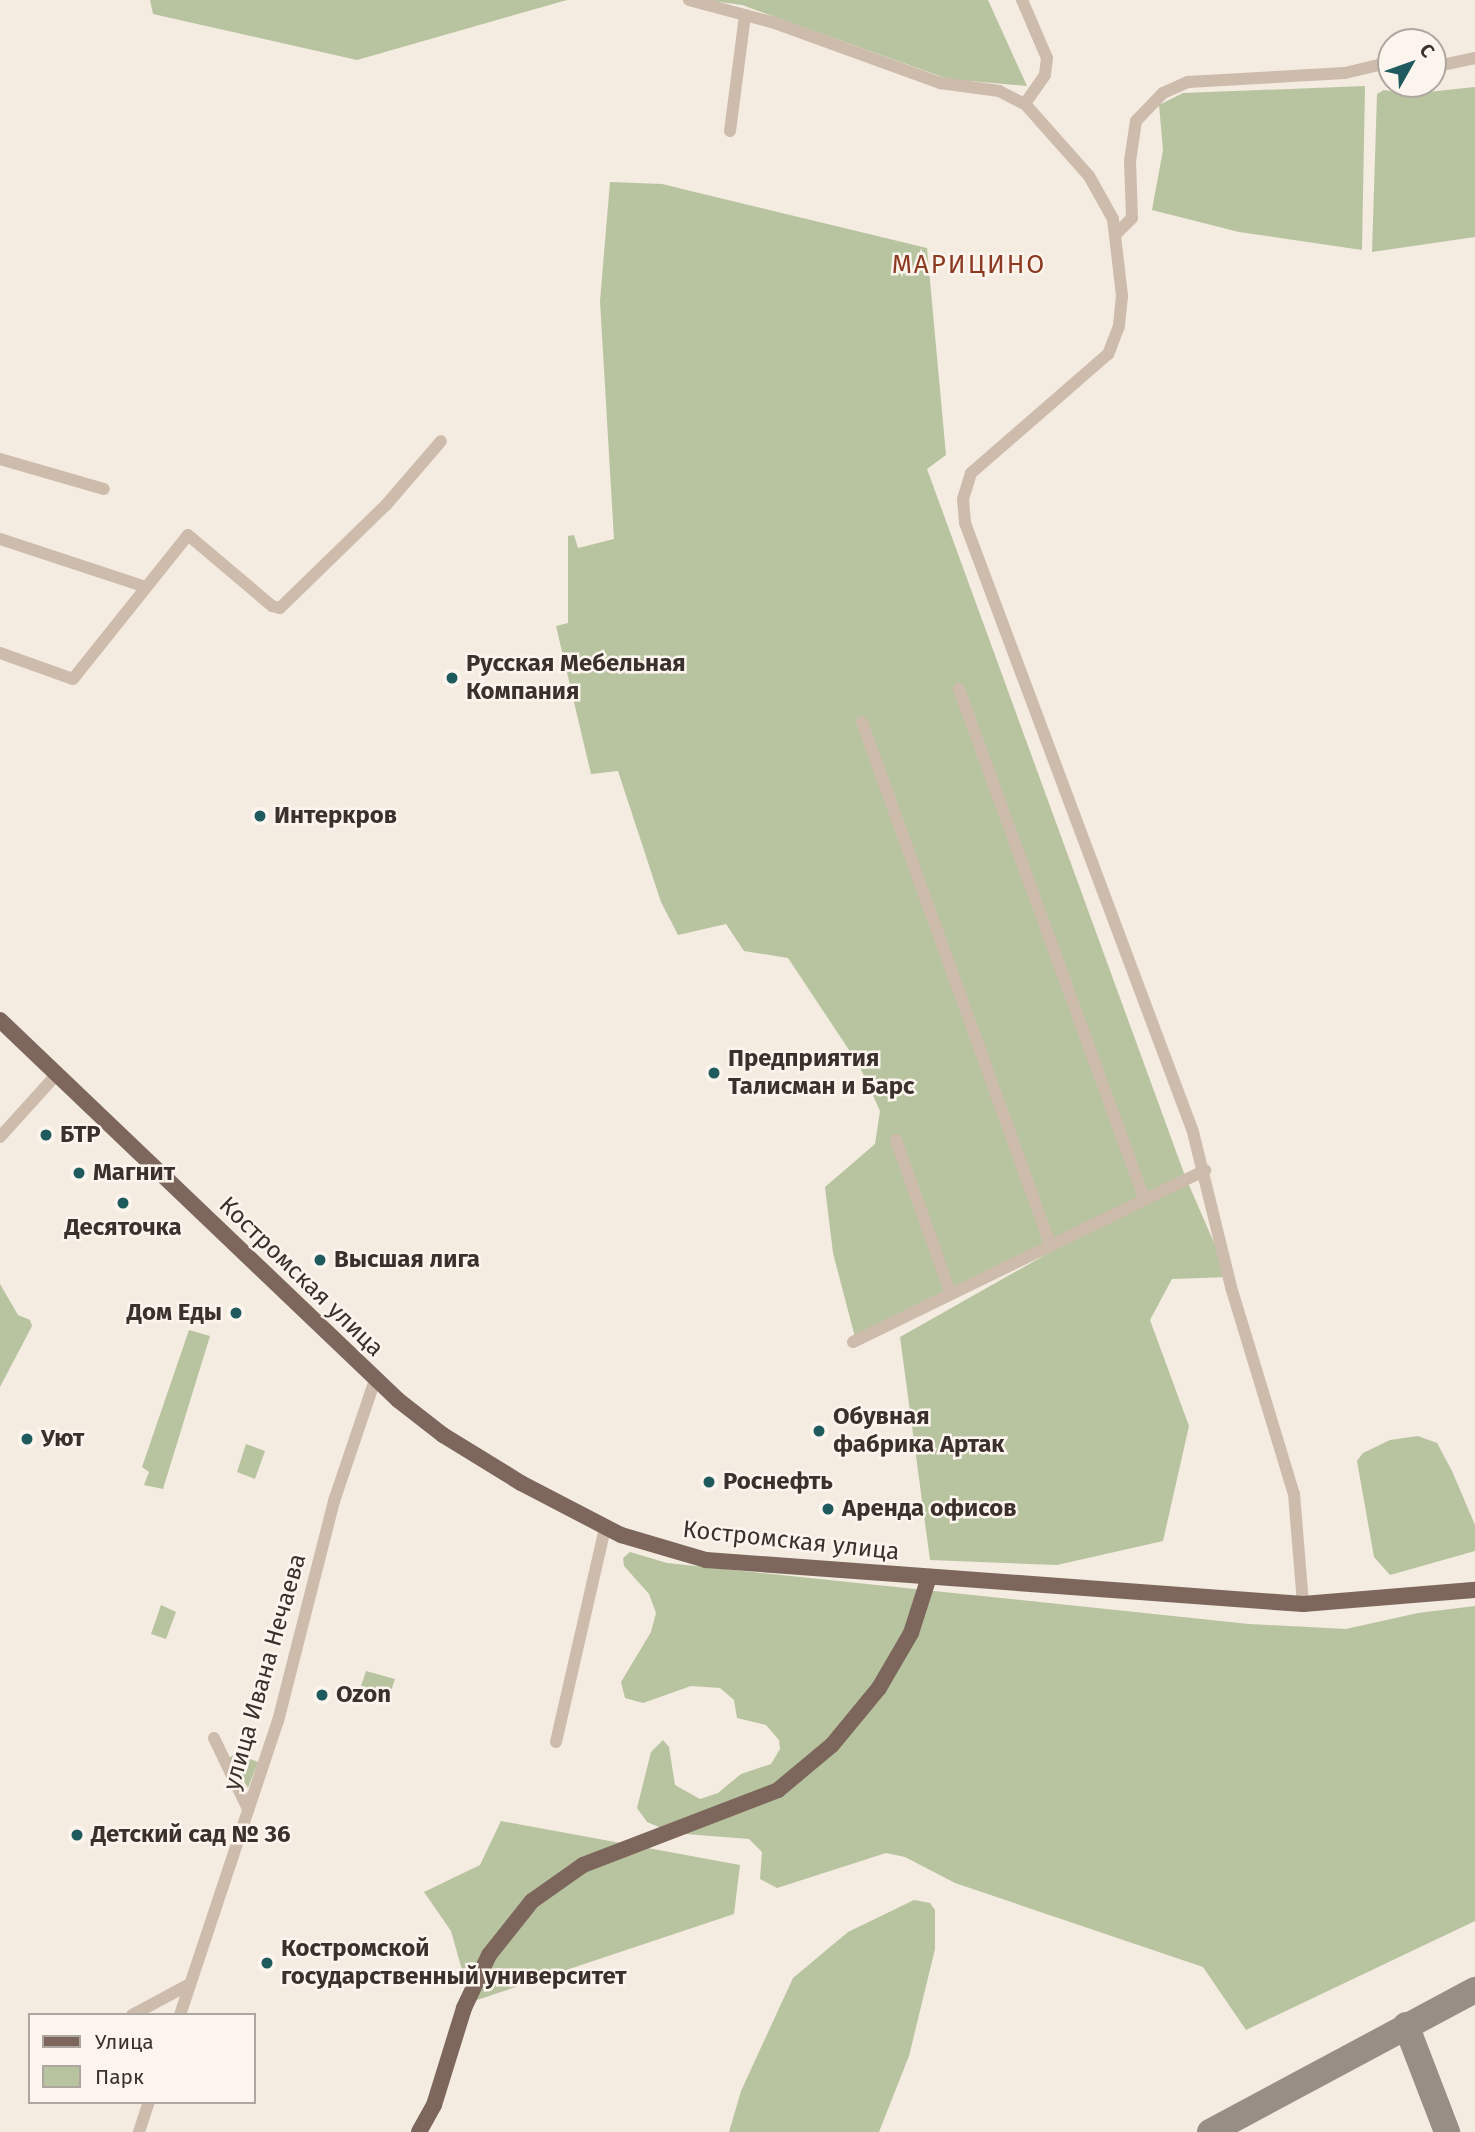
<!DOCTYPE html>
<html>
<head>
<meta charset="utf-8">
<style>
  body { margin:0 }
  #map { position:relative; width:1475px; height:2132px; overflow:hidden; background:#f4ebe1; font-family:"Fira Sans",sans-serif }
  div>[style] { position:absolute }
  [style*='--x'] { left:calc(var(--x)*1px); top:calc(var(--y)*1px); width:calc(var(--w)*1px); rotate:calc(var(--a)*1deg) }
  .green>* { inset:0; background:#b8c4a0 }
  .taxiway>* { height:26px; margin:-13px; padding:0 13px; transform-origin:13px; border-radius:13px; background:#988e86 }
  .minor>* { height:12px; margin:-6px; padding:0 6px; transform-origin:6px; border-radius:6px; background:#cdbbac }
  .major>* { height:16px; margin:-8px; padding:0 8px; transform-origin:8px; border-radius:8px; background:#7d675c }
  .dots>* { width:19px; height:19px; translate:-50% -50%; box-sizing:border-box; border:4px solid #fbf5ee; border-radius:50% }
  span { translate:-50% -50%; white-space:nowrap; text-align:center; line-height:1.15; -webkit-text-stroke:5px #fbf5ee; paint-order:stroke }
  .poi-label { font-size:24px; color:#3b302b; font-weight:700 }
  .left { translate:0 -50%; text-align:left }
  .right { translate:-100% -50%; text-align:right }
  .street-label { font-size:24px; color:#3b302b }
  .neighbourhood-label { font-size:26px; color:#8c3b22; letter-spacing:2px }
  .legend { position:absolute; left:28px; top:2013px; width:228px; height:91px; box-sizing:border-box; background:#fbf5ee; border:2px solid #aea6a0; margin:0; padding:9px 12px; list-style:none; font-size:21px; color:#3b302b }
  .legend li { display:flex; align-items:center; gap:14px; height:35px }
  .legend b { width:35px; border:2px solid #aea6a0 }
  .north { position:absolute; left:1377px; top:28px; width:70px; height:70px; box-sizing:border-box; background:#fbf5ee; border:2px solid #aea6a0; border-radius:50%; rotate:50deg; font-size:19px; font-weight:700; line-height:28px; text-align:center; color:#3b302b }
  .north::after { content:''; display:block; margin:auto; width:24px; height:32px; background:#1f5a5e; clip-path:polygon(50% 0,100% 100%,50% 72%,0 100%) }
</style>
</head>
<body>
<div id="map">
  <div class="green">
    <i style="clip-path:polygon(150px 0,567px 0,357px 60px,153px 14px)"></i>
    <i style="clip-path:polygon(706px 0,988px 0,1027px 86px,948px 79px,742px 5px)"></i>
    <i style="clip-path:polygon(1365px 86px,1362px 250px,1239px 232px,1152px 210px,1163px 150px,1159px 105px,1183px 93px)"></i>
    <i style="clip-path:polygon(1475px 87px,1475px 237px,1372px 252px,1377px 94px,1384px 90px,1409px 94px)"></i>
    <i style="clip-path:polygon(610px 182px,662px 184px,927px 248px,946px 455px,927px 469px,1185px 1176px,1229px 1277px,1172px 1279px,1150px 1320px,1189px 1426px,1163px 1541px,1057px 1565px,930px 1560px,900px 1337px,1169px 1185px,856px 1341px,833px 1253px,825px 1187px,875px 1144px,880px 1111px,859px 1065px,788px 958px,744px 951px,726px 924px,678px 935px,661px 902px,618px 771px,591px 774px,556px 626px,568px 623px,568px 536px,574px 535px,578px 548px,614px 539px,600px 301px)"></i>
    <i style="clip-path:polygon(0 1284px,18px 1315px,30px 1320px,32px 1326px,0 1387px)"></i>
    <i style="clip-path:polygon(189px 1330px,210px 1336px,163px 1489px,144px 1485px,149px 1472px,142px 1467px)"></i>
    <i style="clip-path:polygon(1418px 1436px,1437px 1443px,1452px 1471px,1475px 1525px,1475px 1551px,1390px 1575px,1374px 1557px,1357px 1461px,1363px 1453px,1390px 1440px)"></i>
    <i style="clip-path:polygon(246px 1444px,265px 1451px,255px 1479px,237px 1472px)"></i>
    <i style="clip-path:polygon(630px 1552px,667px 1563px,1249px 1624px,1346px 1629px,1418px 1613px,1475px 1606px,1475px 1921px,1246px 2030px,1203px 1967px,955px 1883px,905px 1857px,886px 1853px,777px 1888px,760px 1879px,762px 1852px,749px 1839px,673px 1833px,647px 1822px,637px 1808px,651px 1752px,663px 1740px,669px 1747px,675px 1785px,700px 1799px,718px 1793px,741px 1774px,771px 1764px,780px 1749px,779px 1740px,766px 1725px,737px 1718px,734px 1700px,720px 1688px,691px 1686px,643px 1703px,625px 1698px,621px 1682px,651px 1632px,656px 1613px,649px 1594px,624px 1566px,623px 1558px)"></i>
    <i style="clip-path:polygon(161px 1605px,176px 1612px,166px 1639px,151px 1634px)"></i>
    <i style="clip-path:polygon(366px 1671px,395px 1679px,390px 1694px,361px 1686px)"></i>
    <i style="clip-path:polygon(236px 1753px,258px 1762px,248px 1788px,229px 1758px)"></i>
    <i style="clip-path:polygon(501px 1821px,740px 1865px,734px 1914px,471px 2002px,451px 1931px,424px 1892px,480px 1865px)"></i>
    <i style="clip-path:polygon(914px 1900px,930px 1903px,935px 1910px,935px 1949px,909px 2056px,879px 2132px,729px 2132px,741px 2091px,793px 1978px,848px 1932px)"></i>
  </div>
  <div class="taxiway">
    <i style="--x:1406;--y:2025;--w:115;--a:69"></i>
    <i style="--x:1210;--y:2132;--w:301;--a:-28.2"></i>
  </div>
  <div class="minor">
    <i style="--x:689;--y:0;--w:89;--a:15"></i>
    <i style="--x:775;--y:23;--w:176;--a:20"></i>
    <i style="--x:940;--y:83;--w:60;--a:7.7"></i>
    <i style="--x:999;--y:91;--w:29;--a:27"></i>
    <i style="--x:1025;--y:104;--w:96;--a:48.4"></i>
    <i style="--x:1089;--y:176;--w:49;--a:60.8"></i>
    <i style="--x:1113;--y:219;--w:78;--a:83.3"></i>
    <i style="--x:1122;--y:296;--w:30;--a:96"></i>
    <i style="--x:1119;--y:326;--w:30;--a:111"></i>
    <i style="--x:1108;--y:354;--w:181;--a:139"></i>
    <i style="--x:971;--y:473;--w:27;--a:107"></i>
    <i style="--x:963;--y:499;--w:24;--a:85"></i>
    <i style="--x:965;--y:523;--w:650;--a:69.47"></i>
    <i style="--x:1193;--y:1132;--w:160;--a:76.2"></i>
    <i style="--x:1231;--y:1287;--w:216;--a:73.1"></i>
    <i style="--x:1294;--y:1494;--w:110;--a:85.3"></i>
    <i style="--x:1022;--y:0;--w:63;--a:66.7"></i>
    <i style="--x:1047;--y:58;--w:17;--a:97"></i>
    <i style="--x:1045;--y:75;--w:35;--a:125"></i>
    <i style="--x:1433;--y:67;--w:43;--a:-12.1"></i>
    <i style="--x:730;--y:131;--w:117;--a:-82.6"></i>
    <i style="--x:1117;--y:233;--w:21;--a:-45"></i>
    <i style="--x:1132;--y:218;--w:57;--a:-92"></i>
    <i style="--x:1130;--y:161;--w:40;--a:-81.5"></i>
    <i style="--x:1136;--y:121;--w:39;--a:-46"></i>
    <i style="--x:1163;--y:93;--w:27;--a:-24"></i>
    <i style="--x:1188;--y:82;--w:157;--a:-3.3"></i>
    <i style="--x:1345;--y:73;--w:47;--a:-13.4"></i>
    <i style="--x:0;--y:459;--w:108;--a:16.1"></i>
    <i style="--x:0;--y:539;--w:154;--a:18.2"></i>
    <i style="--x:0;--y:653;--w:77;--a:19.6"></i>
    <i style="--x:73;--y:679;--w:184;--a:-51.4"></i>
    <i style="--x:188;--y:535;--w:110;--a:40.2"></i>
    <i style="--x:272;--y:606;--w:8;--a:14"></i>
    <i style="--x:280;--y:608;--w:148;--a:-44.2"></i>
    <i style="--x:386;--y:505;--w:84;--a:-49.3"></i>
    <i style="--x:959;--y:689;--w:542;--a:70.03"></i>
    <i style="--x:862;--y:722;--w:555;--a:70.19"></i>
    <i style="--x:0;--y:1137;--w:85;--a:-47.9"></i>
    <i style="--x:896;--y:1140;--w:161;--a:70.4"></i>
    <i style="--x:853;--y:1342;--w:392;--a:-26"></i>
    <i style="--x:214;--y:1738;--w:79;--a:64.4"></i>
    <i style="--x:556;--y:1742;--w:220;--a:-77.1"></i>
    <i style="--x:132;--y:2015;--w:66;--a:-28.1"></i>
    <i style="--x:180;--y:2015;--w:310;--a:-71.6"></i>
    <i style="--x:278;--y:1721;--w:227;--a:-75.7"></i>
    <i style="--x:334;--y:1501;--w:128;--a:-71.3"></i>
    <i style="--x:139;--y:2132;--w:32;--a:-72"></i>
  </div>
  <div class="major">
    <i style="--x:0;--y:1020;--w:550;--a:43.67"></i>
    <i style="--x:398;--y:1400;--w:57;--a:37.9"></i>
    <i style="--x:443;--y:1435;--w:92;--a:31.6"></i>
    <i style="--x:521;--y:1483;--w:113;--a:27.5"></i>
    <i style="--x:621;--y:1535;--w:89;--a:16.4"></i>
    <i style="--x:706;--y:1560;--w:599;--a:4.22"></i>
    <i style="--x:1303;--y:1604;--w:173;--a:-4.7"></i>
    <i style="--x:419;--y:2132;--w:31;--a:-61"></i>
    <i style="--x:434;--y:2105;--w:102;--a:-72.8"></i>
    <i style="--x:464;--y:2008;--w:59;--a:-64.7"></i>
    <i style="--x:489;--y:1955;--w:69;--a:-51.5"></i>
    <i style="--x:532;--y:1901;--w:62;--a:-35.2"></i>
    <i style="--x:583;--y:1865;--w:209;--a:-21"></i>
    <i style="--x:778;--y:1790;--w:70;--a:-39.8"></i>
    <i style="--x:832;--y:1745;--w:74;--a:-50.5"></i>
    <i style="--x:879;--y:1688;--w:64;--a:-59.8"></i>
    <i style="--x:911;--y:1633;--w:59;--a:-72.2"></i>
  </div>
  <div class="dots">
    <i style="left:452px;top:678px;background:#1f5a5e"></i>
    <i style="left:260px;top:816px;background:#1f5a5e"></i>
    <i style="left:714px;top:1073px;background:#1f5a5e"></i>
    <i style="left:46px;top:1135px;background:#1f5a5e"></i>
    <i style="left:79px;top:1173px;background:#1f5a5e"></i>
    <i style="left:123px;top:1203px;background:#1f5a5e"></i>
    <i style="left:320px;top:1260px;background:#1f5a5e"></i>
    <i style="left:236px;top:1313px;background:#1f5a5e"></i>
    <i style="left:819px;top:1431px;background:#1f5a5e"></i>
    <i style="left:27px;top:1439px;background:#1f5a5e"></i>
    <i style="left:709px;top:1482px;background:#1f5a5e"></i>
    <i style="left:828px;top:1509px;background:#1f5a5e"></i>
    <i style="left:322px;top:1695px;background:#1f5a5e"></i>
    <i style="left:77px;top:1835px;background:#1f5a5e"></i>
    <i style="left:267px;top:1963px;background:#1f5a5e"></i>
  </div>
  <div class="poi-label">
    <span class="left" style="left:466px;top:678px">Русская Мебельная<br>Компания</span>
    <span class="left" style="left:274px;top:816px">Интеркров</span>
    <span class="left" style="left:728px;top:1073px">Предприятия<br>Талисман и Барс</span>
    <span class="left" style="left:60px;top:1135px">БТР</span>
    <span class="left" style="left:93px;top:1173px">Магнит</span>
    <span style="left:123px;top:1228px">Десяточка</span>
    <span class="left" style="left:334px;top:1260px">Высшая лига</span>
    <span class="right" style="left:222px;top:1313px">Дом Еды</span>
    <span class="left" style="left:833px;top:1431px">Обувная<br>фабрика Артак</span>
    <span class="left" style="left:41px;top:1439px">Уют</span>
    <span class="left" style="left:723px;top:1482px">Роснефть</span>
    <span class="left" style="left:842px;top:1509px">Аренда офисов</span>
    <span class="left" style="left:336px;top:1695px">Ozon</span>
    <span class="left" style="left:91px;top:1835px">Детский сад № 36</span>
    <span class="left" style="left:281px;top:1963px">Костромской<br>государственный университет</span>
  </div>
  <div class="street-label">
    <span style="left:301px;top:1277px;rotate:44deg">Костромская улица</span>
    <span style="left:791px;top:1541px;rotate:6deg">Костромская улица</span>
    <span style="left:265px;top:1672px;rotate:-74deg">улица Ивана Нечаева</span>
  </div>
  <div class="neighbourhood-label">
    <span style="left:969px;top:265px">МАРИЦИНО</span>
  </div>
  <ul class="legend">
  <li><b style="height:9px;background:#7d675c"></b>Улица</li>
  <li><b style="height:19px;background:#b8c4a0"></b>Парк</li>
  </ul>
  <div class="north">С</div>
</div>
</body>
</html>
